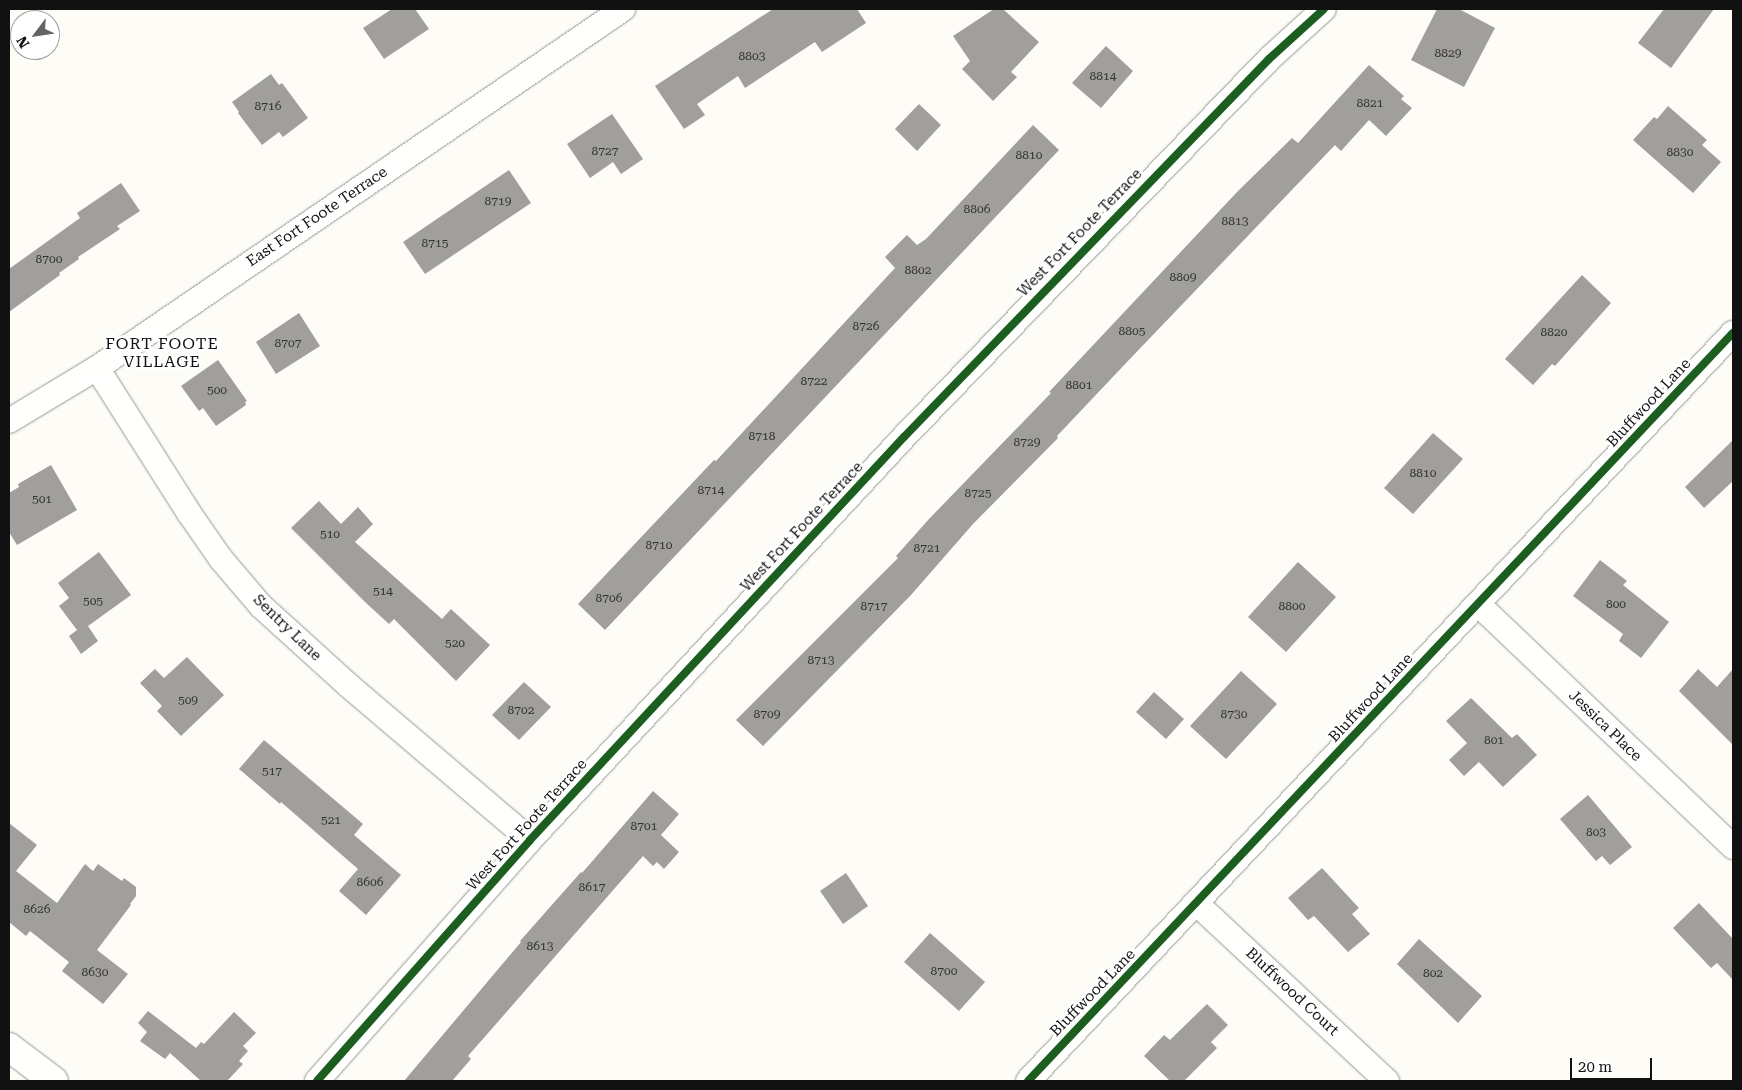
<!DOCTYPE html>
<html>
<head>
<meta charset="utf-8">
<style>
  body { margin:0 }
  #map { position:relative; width:1742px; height:1090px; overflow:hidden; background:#fdfcf7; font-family:"Roboto Serif",serif }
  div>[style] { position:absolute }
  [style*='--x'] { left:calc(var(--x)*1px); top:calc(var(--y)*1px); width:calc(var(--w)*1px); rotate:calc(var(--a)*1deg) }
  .building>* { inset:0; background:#a19f9c }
  .roads { filter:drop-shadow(0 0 1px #979795) drop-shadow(0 0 1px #979795) }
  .minor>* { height:24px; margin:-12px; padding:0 12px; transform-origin:12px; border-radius:12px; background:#fffffe }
  .tertiary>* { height:28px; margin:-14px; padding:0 14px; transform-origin:14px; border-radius:14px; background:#fffffe }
  .cycleway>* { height:8px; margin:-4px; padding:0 4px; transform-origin:4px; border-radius:4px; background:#1b5e20 }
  span { translate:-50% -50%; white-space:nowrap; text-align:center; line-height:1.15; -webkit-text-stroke:5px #fff; paint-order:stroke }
  .number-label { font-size:12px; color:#353434 }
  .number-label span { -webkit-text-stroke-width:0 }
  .street-label { font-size:15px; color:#111 }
  .neighbourhood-label { font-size:16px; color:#111; letter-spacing:1px }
  .frame { position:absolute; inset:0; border:10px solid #111; pointer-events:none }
  .north { position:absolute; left:10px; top:10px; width:50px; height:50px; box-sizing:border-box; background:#fff; border:1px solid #a0a0a0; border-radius:50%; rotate:239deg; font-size:14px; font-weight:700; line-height:20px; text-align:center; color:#111 }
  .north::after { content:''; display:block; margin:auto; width:18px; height:22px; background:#646362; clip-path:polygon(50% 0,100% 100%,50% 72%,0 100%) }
  .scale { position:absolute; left:1570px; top:1058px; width:82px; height:22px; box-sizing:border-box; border:2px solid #111; border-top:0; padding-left:6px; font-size:15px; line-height:18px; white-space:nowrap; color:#111; -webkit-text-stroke:4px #fff; paint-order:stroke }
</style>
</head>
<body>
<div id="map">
  <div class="building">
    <i style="clip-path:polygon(392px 9px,415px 9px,429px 29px,384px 59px,363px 28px)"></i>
    <i style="clip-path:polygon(773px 9px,857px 9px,866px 23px,822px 52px,815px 42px,745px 88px,738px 76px,697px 104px,705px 115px,684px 129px,655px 86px)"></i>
    <i style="clip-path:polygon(994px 9px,1003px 9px,1039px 42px,1011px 72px,1017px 77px,993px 101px,962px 69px,970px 61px,953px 36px)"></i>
    <i style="clip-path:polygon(1437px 9px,1459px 9px,1495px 28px,1464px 87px,1411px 60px)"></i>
    <i style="clip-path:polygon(1664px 9px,1714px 9px,1671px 68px,1638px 43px)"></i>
    <i style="clip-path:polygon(1106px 46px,1133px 71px,1101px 108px,1072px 83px)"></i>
    <i style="clip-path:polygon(1369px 65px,1404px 96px,1401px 99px,1412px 108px,1386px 136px,1369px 120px,1341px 151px,1335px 145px,1127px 362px,1057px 436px,1058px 438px,973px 524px,911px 595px,763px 746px,736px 720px,898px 558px,896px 556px,929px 519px,1051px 393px,1049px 392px,1238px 191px,1292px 138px,1298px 143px)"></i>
    <i style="clip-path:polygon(271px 74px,279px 85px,282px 83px,308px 118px,283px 137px,279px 132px,262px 145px,238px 113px,239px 112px,232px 102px)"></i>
    <i style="clip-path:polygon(919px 104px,941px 125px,917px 151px,895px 129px)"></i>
    <i style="clip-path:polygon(1668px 106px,1707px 140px,1702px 145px,1721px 162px,1693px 193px,1633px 140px,1654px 117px,1657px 119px)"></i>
    <i style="clip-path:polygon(612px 114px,643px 159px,621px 174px,613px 162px,590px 178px,567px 144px)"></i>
    <i style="clip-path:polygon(1033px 125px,1059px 150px,605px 630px,578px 604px,714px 460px,716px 461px,895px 268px,885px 257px,907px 235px,917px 245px,926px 239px)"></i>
    <i style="clip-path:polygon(509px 170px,531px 203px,425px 274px,403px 242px)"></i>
    <i style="clip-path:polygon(121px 183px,140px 211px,117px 226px,120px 229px,78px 257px,79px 259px,59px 273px,60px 275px,9px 312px,9px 269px,80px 218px,77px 213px)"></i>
    <i style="clip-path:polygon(1582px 275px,1611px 303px,1555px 366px,1552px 364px,1533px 385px,1505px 359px)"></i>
    <i style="clip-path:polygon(299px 313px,320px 346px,276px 374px,256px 342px)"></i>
    <i style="clip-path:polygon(218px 360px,247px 401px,245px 402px,246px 405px,216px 426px,203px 408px,199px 411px,181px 386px)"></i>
    <i style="clip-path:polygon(1433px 433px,1463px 459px,1413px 514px,1384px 488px)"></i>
    <i style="clip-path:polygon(1733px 440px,1733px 481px,1704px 508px,1685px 487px)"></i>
    <i style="clip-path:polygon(51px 465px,77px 510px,17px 545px,9px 532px,9px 493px,19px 487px,18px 484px)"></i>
    <i style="clip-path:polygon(319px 501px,341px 524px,358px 507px,373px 524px,355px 542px,442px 619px,451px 609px,490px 645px,456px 681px,394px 619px,389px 624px,365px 602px,291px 528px)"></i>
    <i style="clip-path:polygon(99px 552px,131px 595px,88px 626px,98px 641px,81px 654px,69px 636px,77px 630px,59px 606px,69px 598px,58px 583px)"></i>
    <i style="clip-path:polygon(1600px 560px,1627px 581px,1623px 585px,1669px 622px,1641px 658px,1619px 641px,1623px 634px,1573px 596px)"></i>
    <i style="clip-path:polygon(1298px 562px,1336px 597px,1286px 652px,1248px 617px)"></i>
    <i style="clip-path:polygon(187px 657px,224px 695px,181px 736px,157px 711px,162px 706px,140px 683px,155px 669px,164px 678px)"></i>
    <i style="clip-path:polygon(1698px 669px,1717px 687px,1733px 669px,1733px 745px,1679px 691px)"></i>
    <i style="clip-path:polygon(1241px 671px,1277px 704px,1226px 759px,1190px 726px)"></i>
    <i style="clip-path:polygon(524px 682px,551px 707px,519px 740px,492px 715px)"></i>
    <i style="clip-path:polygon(1154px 692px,1184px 719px,1166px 739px,1136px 712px)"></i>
    <i style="clip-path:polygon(1471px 698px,1512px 738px,1517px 734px,1537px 755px,1503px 787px,1479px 762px,1464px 776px,1449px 760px,1467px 743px,1446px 721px)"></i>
    <i style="clip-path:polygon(264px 740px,363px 824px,354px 835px,401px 875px,366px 915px,339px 891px,358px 869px,281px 802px,280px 804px,239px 769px)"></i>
    <i style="clip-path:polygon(653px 791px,679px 814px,661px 835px,679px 852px,664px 869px,657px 862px,653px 866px,643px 856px,468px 1056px,471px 1059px,452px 1081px,404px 1081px,521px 942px,520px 941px,581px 872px,582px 873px)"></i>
    <i style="clip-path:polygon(1588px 795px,1632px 847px,1610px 865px,1602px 856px,1596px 861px,1560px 819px)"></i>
    <i style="clip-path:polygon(9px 823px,37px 845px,16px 871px,57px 903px,85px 864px,93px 871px,98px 864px,122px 881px,124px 878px,136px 887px,136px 896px,130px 904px,131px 905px,97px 950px,128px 974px,103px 1004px,62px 971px,69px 962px,30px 931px,26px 936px,9px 922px)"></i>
    <i style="clip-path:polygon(1322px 868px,1359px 908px,1352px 914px,1370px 934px,1348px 952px,1314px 916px,1308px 920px,1288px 898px)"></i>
    <i style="clip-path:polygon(846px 873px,868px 906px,843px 924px,820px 891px)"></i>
    <i style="clip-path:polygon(1699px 903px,1733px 939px,1733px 980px,1717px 963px,1711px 968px,1673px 928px)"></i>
    <i style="clip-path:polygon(930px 933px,985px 982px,959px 1011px,904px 962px)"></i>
    <i style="clip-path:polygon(1419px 939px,1482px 996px,1458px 1023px,1397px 964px)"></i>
    <i style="clip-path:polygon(1207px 1004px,1228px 1025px,1211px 1042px,1217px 1048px,1184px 1081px,1170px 1081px,1144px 1056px,1164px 1035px,1170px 1040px)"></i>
    <i style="clip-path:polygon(148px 1011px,196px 1048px,201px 1042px,204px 1044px,234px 1012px,256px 1033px,243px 1046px,248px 1051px,239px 1061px,243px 1064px,227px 1081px,201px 1081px,170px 1053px,165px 1059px,140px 1041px,147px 1032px,138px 1023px)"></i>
  </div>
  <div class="roads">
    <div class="minor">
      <i style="--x:97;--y:368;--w:172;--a:57.6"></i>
      <i style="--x:189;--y:513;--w:56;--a:55.2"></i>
      <i style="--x:221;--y:559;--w:62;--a:49.6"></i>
      <i style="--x:261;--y:606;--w:118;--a:42.2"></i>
      <i style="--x:348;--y:685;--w:239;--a:40.4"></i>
      <i style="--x:9;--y:421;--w:103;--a:-31.1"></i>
      <i style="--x:97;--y:368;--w:637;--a:-34.31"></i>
      <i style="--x:1479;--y:605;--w:351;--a:43.6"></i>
      <i style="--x:1197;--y:904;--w:260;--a:43"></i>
      <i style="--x:317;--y:1081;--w:322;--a:-48.5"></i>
      <i style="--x:530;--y:840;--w:550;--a:-47.14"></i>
      <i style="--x:904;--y:437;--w:525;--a:-46"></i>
      <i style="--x:1269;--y:59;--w:74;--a:-42.3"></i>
      <i style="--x:1028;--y:1081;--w:1028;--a:-46.7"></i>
    </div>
    <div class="tertiary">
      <i style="--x:9;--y:1047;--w:56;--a:37.1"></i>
    </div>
  </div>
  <div class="cycleway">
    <i style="--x:317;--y:1081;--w:322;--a:-48.5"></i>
    <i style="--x:530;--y:840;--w:550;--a:-47.14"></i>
    <i style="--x:904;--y:437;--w:525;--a:-46"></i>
    <i style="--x:1269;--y:59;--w:74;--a:-42.3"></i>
    <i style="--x:1028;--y:1081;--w:1028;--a:-46.7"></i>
  </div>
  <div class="number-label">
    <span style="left:1448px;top:54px">8829</span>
    <span style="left:752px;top:57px">8803</span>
    <span style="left:1103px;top:77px">8814</span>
    <span style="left:1370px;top:104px">8821</span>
    <span style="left:268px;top:107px">8716</span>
    <span style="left:605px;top:152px">8727</span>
    <span style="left:1680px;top:153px">8830</span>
    <span style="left:1029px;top:156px">8810</span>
    <span style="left:498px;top:202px">8719</span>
    <span style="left:977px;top:210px">8806</span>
    <span style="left:1235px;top:222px">8813</span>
    <span style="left:435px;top:244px">8715</span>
    <span style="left:49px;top:260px">8700</span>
    <span style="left:918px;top:271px">8802</span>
    <span style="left:1183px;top:278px">8809</span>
    <span style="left:866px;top:327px">8726</span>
    <span style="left:1132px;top:332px">8805</span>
    <span style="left:1554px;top:333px">8820</span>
    <span style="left:288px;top:344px">8707</span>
    <span style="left:814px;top:382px">8722</span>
    <span style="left:1079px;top:386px">8801</span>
    <span style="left:217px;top:391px">500</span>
    <span style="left:762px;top:437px">8718</span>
    <span style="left:1027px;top:443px">8729</span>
    <span style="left:1423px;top:474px">8810</span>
    <span style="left:711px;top:491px">8714</span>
    <span style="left:978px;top:494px">8725</span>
    <span style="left:42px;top:500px">501</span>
    <span style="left:330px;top:535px">510</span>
    <span style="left:659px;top:546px">8710</span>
    <span style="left:927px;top:549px">8721</span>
    <span style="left:383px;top:592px">514</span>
    <span style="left:609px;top:599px">8706</span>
    <span style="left:93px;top:602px">505</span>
    <span style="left:1616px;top:605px">800</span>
    <span style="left:874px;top:607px">8717</span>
    <span style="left:1292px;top:607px">8800</span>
    <span style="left:455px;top:644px">520</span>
    <span style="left:821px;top:661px">8713</span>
    <span style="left:188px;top:701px">509</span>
    <span style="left:521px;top:711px">8702</span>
    <span style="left:767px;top:715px">8709</span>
    <span style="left:1234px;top:715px">8730</span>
    <span style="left:1494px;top:741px">801</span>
    <span style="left:272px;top:772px">517</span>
    <span style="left:331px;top:821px">521</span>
    <span style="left:644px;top:827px">8701</span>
    <span style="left:1596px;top:833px">803</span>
    <span style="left:370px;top:883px">8606</span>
    <span style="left:592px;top:888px">8617</span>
    <span style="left:37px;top:910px">8626</span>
    <span style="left:540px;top:947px">8613</span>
    <span style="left:944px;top:972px">8700</span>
    <span style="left:95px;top:973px">8630</span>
    <span style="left:1433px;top:974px">802</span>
  </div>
  <div class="street-label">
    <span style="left:317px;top:217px;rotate:-34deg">East Fort Foote Terrace</span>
    <span style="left:1080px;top:233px;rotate:-46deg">West Fort Foote Terrace</span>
    <span style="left:1649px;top:403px;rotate:-47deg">Bluffwood Lane</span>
    <span style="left:802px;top:527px;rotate:-47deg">West Fort Foote Terrace</span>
    <span style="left:287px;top:628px;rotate:44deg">Sentry Lane</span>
    <span style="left:1371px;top:698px;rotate:-47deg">Bluffwood Lane</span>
    <span style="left:1605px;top:726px;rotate:44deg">Jessica Place</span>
    <span style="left:527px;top:825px;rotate:-48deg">West Fort Foote Terrace</span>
    <span style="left:1292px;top:992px;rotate:43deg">Bluffwood Court</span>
    <span style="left:1093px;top:993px;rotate:-46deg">Bluffwood Lane</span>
  </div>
  <div class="neighbourhood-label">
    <span style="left:162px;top:353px">FORT FOOTE<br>VILLAGE</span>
  </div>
  <div class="frame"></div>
  <div class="north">N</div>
  <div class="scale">20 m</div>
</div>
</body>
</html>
